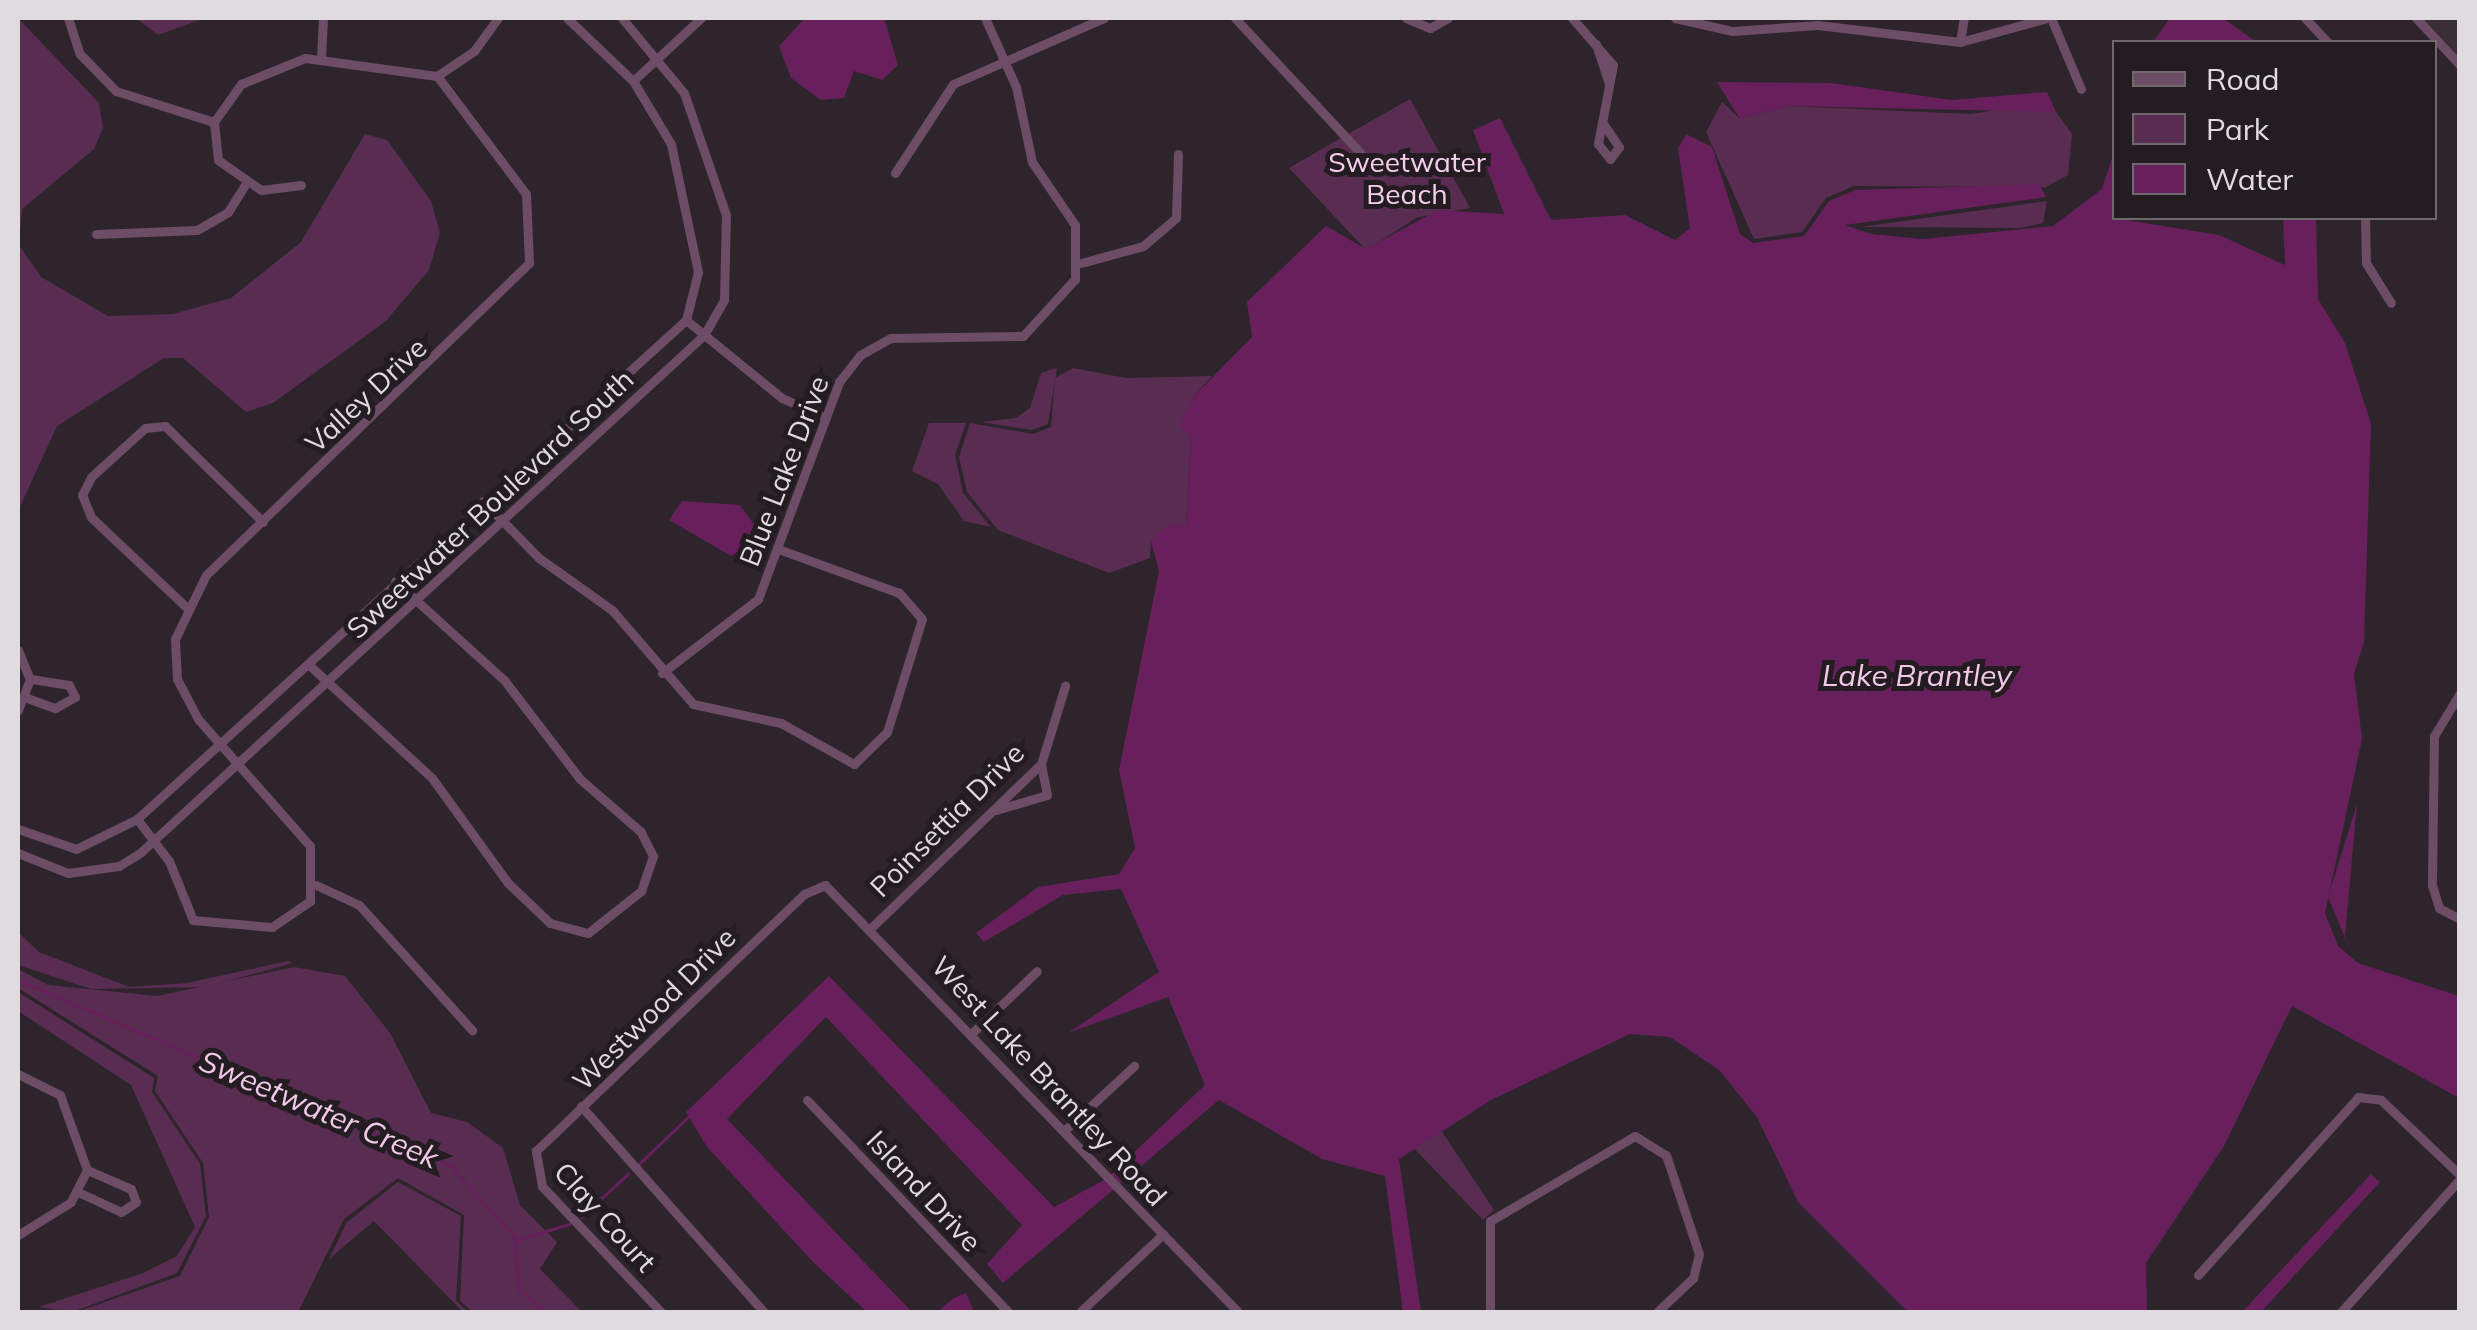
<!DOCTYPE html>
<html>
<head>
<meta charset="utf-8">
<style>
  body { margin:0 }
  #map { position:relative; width:2477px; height:1330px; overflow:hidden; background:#2d252b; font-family:Mulish,sans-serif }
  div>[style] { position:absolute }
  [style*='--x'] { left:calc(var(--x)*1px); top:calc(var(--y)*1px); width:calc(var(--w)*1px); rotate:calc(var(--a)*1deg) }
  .built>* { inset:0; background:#3a2f37 }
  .green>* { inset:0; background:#592d51 }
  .water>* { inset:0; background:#67205c }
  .stream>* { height:2.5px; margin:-1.25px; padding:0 1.25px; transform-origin:1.25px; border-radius:1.25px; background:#67205c }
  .minor>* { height:9px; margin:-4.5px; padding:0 4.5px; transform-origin:4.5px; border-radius:4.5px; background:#6d4c65 }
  span { translate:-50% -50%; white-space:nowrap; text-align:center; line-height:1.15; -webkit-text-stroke:10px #231c21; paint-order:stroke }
  .park-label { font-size:28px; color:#f8ceed }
  .street-label { font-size:28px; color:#e0dbdf }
  .water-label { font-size:30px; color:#f3c9e9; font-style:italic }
  .frame { position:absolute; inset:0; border:20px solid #e0dbdf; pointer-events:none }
  .legend { position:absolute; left:2112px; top:40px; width:325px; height:180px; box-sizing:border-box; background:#231c21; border:2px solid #6f686d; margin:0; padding:12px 18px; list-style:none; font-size:30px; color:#e0dbdf }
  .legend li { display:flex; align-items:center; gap:20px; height:50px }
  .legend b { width:50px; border:2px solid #6f686d }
</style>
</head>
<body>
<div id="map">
  <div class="built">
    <i style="clip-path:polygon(2422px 18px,2459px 18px,2459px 59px)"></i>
  </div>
  <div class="green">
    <i style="clip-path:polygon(18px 18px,99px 103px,103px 128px,94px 149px,22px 209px,19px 245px,41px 277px,108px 316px,173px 314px,231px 298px,301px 242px,365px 134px,387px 140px,431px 201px,440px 233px,429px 270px,386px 321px,273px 403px,246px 412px,183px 358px,164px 358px,57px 426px,18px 511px)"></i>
    <i style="clip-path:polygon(136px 18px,205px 18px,158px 35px)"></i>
    <i style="clip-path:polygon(1410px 99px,1470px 208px,1418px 217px,1366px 250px,1289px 168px,1341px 138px,1366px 165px,1372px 159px,1348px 134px)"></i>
    <i style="clip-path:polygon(1722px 102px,1740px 119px,1787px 106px,1971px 114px,2028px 105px,2056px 112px,2072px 134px,2068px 175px,2046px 187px,1854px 186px,1826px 198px,1802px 232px,1754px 239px,1706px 132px)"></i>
    <i style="clip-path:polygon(2047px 201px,2043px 223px,2021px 228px,1861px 227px)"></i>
    <i style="clip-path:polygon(1057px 368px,1048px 424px,1032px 430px,981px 422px,1016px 418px,1030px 408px,1041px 373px)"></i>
    <i style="clip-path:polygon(1073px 368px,1126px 378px,1212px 376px,1193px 397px,1186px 526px,1151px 541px,1150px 558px,1109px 573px,998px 530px,967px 492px,959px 457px,970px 423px,1033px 434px,1051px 427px,1055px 378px)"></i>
    <i style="clip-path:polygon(929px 423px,966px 423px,955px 455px,963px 493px,991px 527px,964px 521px,938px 484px,912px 471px)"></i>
    <i style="clip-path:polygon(18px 932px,39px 952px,129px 987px,187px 983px,288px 961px,293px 963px,206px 987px,91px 989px,18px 965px)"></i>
    <i style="clip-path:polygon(294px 967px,345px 976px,390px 1033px,431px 1113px,467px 1122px,503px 1148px,520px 1205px,557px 1242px,540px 1269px,582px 1312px,473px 1312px,460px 1301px,464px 1215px,398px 1178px,344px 1219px,298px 1312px,76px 1312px,180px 1276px,209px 1217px,203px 1163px,155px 1091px,158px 1076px,18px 988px,18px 969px,48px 985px,157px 996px)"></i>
    <i style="clip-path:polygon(18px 992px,154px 1078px,152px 1092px,200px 1164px,206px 1216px,177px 1273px,72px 1312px,39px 1307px,143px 1273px,177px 1256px,195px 1227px,131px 1085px,18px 1011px)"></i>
    <i style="clip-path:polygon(1435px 1121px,1494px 1210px,1483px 1220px,1406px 1140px)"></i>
    <i style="clip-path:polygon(398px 1182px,461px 1216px,456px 1301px,468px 1312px,463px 1312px,374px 1221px,329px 1259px,347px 1222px)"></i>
  </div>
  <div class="water">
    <i style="clip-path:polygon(805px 18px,884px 18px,898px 65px,882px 80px,854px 71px,844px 98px,821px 100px,791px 78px,779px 46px)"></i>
    <i style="clip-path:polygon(2170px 18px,2223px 18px,2256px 42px,2153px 42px)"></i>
    <i style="clip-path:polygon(1717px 82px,1831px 83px,1952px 100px,2047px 92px,2056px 112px,1787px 106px,1740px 119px)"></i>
    <i style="clip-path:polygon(1500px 118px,1551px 220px,1625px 215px,1675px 240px,1690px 228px,1678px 149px,1686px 134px,1712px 147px,1740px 234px,1753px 243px,1804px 236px,1829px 201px,1855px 190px,2039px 184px,2046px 197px,1845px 225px,1871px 234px,1923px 239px,2053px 226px,2102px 189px,2114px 152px,2114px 218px,2219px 235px,2285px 265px,2283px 218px,2316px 218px,2318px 299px,2345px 343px,2371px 424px,2364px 642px,2354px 674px,2362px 739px,2325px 913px,2338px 946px,2358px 963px,2459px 996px,2459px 1098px,2292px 1006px,2224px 1146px,2146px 1263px,2147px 1312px,1908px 1312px,1798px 1202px,1757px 1117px,1719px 1070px,1670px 1037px,1630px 1034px,1491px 1100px,1399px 1159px,1421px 1312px,1403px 1312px,1385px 1176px,1322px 1159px,1219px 1100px,1003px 1283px,987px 1264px,1022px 1225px,826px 1017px,727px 1119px,912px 1312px,867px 1312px,814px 1263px,707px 1147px,686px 1112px,829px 976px,1054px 1207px,1106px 1179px,1205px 1085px,1168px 997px,1068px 1033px,1159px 972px,1121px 889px,1063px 895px,984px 942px,976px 933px,1038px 887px,1119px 874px,1135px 848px,1119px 770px,1159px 571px,1151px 541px,1168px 524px,1186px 526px,1191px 437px,1179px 426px,1193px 397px,1252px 337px,1247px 302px,1326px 226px,1366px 249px,1438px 210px,1504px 214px,1473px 130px)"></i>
    <i style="clip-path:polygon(682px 501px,740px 505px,763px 537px,731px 556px,669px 520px)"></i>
    <i style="clip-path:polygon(2357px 804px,2345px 936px,2351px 952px,2328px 897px)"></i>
    <i style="clip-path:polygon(2371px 1174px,2380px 1182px,2261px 1312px,2242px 1312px)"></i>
    <i style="clip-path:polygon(966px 1293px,974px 1312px,937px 1312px,954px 1298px)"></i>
  </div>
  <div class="stream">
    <i style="--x:18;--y:980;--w:471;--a:23.2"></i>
    <i style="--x:451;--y:1166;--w:96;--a:48"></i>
    <i style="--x:515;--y:1237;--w:53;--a:85.7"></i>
    <i style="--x:519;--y:1290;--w:35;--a:39"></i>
    <i style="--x:639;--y:1164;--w:68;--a:-43.8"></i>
    <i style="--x:581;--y:1217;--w:64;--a:-42.5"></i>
    <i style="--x:515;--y:1241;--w:57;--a:-17.5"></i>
  </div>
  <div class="minor">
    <i style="--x:68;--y:18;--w:38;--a:72"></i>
    <i style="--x:80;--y:54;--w:52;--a:45.8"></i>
    <i style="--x:116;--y:91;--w:103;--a:17.6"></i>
    <i style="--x:1235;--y:18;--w:192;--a:47.1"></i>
    <i style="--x:1406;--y:18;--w:26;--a:23"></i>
    <i style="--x:1430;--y:28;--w:21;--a:-29"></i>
    <i style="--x:1572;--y:18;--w:62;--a:48.9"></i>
    <i style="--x:1613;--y:65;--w:80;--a:100.8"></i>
    <i style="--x:1598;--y:144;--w:19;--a:51"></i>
    <i style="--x:1610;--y:159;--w:15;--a:-53"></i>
    <i style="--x:1619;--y:147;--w:29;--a:-124"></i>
    <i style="--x:1675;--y:18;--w:58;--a:12.8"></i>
    <i style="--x:1732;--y:31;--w:86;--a:-4"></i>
    <i style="--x:1818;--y:25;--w:143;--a:6.8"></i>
    <i style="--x:1960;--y:42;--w:90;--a:-15.4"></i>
    <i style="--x:2051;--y:18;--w:77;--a:67.1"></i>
    <i style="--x:2305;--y:18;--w:33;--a:47"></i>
    <i style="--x:2416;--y:18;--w:64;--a:46.9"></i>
    <i style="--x:1960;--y:42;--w:24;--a:-81"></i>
    <i style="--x:1596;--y:44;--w:42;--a:72"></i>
    <i style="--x:321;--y:58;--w:40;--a:-87.1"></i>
    <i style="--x:633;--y:81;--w:93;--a:-42.8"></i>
    <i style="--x:895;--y:173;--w:106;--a:-56.9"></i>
    <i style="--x:953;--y:84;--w:165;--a:-23.6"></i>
    <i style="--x:301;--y:185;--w:40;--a:172.9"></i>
    <i style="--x:261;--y:190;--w:52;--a:-145.1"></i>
    <i style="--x:218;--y:160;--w:38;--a:-96"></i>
    <i style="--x:214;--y:122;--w:47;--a:-54.6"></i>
    <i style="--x:241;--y:84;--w:69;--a:-22.1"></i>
    <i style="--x:305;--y:58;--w:133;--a:7.8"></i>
    <i style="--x:437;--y:76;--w:45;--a:-34"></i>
    <i style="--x:474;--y:51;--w:41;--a:-54"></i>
    <i style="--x:2365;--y:218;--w:45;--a:88.7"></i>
    <i style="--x:2366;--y:263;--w:47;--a:58"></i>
    <i style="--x:96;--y:234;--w:101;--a:-2.3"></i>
    <i style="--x:197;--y:230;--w:36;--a:-30"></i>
    <i style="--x:228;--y:212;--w:32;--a:-58"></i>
    <i style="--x:1081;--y:263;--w:64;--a:-15.3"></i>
    <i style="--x:1143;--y:246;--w:43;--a:-40.3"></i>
    <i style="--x:1176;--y:218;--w:64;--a:-88.2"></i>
    <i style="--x:686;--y:320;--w:124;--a:39.1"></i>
    <i style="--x:782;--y:398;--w:48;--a:24.4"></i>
    <i style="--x:483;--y:501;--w:80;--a:45.5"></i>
    <i style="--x:539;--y:558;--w:90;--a:35.5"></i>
    <i style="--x:612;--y:610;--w:124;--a:49.2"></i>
    <i style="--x:693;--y:704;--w:90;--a:12.2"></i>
    <i style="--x:781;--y:723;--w:84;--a:29.3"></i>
    <i style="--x:854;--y:764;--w:46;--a:-44.1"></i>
    <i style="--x:887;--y:732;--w:118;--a:-72.8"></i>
    <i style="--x:922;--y:619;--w:35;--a:-131"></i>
    <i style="--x:899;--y:593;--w:129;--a:-160"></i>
    <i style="--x:185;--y:606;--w:129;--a:-136.6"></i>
    <i style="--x:91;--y:517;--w:24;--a:-112"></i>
    <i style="--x:82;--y:495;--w:20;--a:-63"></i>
    <i style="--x:91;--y:477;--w:73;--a:-42.2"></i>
    <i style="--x:145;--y:428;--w:20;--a:-6"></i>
    <i style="--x:165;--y:426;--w:137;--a:44.4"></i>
    <i style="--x:18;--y:650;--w:31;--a:68"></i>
    <i style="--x:30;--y:679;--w:34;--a:111"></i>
    <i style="--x:308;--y:664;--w:168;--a:42.6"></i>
    <i style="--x:432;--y:778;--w:130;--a:54.1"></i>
    <i style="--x:508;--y:883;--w:58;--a:43.6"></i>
    <i style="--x:550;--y:923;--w:39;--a:15"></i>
    <i style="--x:588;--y:933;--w:68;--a:-38.4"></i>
    <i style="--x:641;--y:891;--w:37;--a:-71"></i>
    <i style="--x:653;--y:856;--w:27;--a:-117"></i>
    <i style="--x:641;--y:832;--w:81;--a:-139"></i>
    <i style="--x:580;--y:779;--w:125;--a:-127.5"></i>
    <i style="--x:504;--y:680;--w:147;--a:-137.8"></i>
    <i style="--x:662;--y:673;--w:121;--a:-37.6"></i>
    <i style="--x:758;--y:599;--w:232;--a:-69.5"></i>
    <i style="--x:839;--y:382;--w:34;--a:-52"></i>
    <i style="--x:860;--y:355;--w:35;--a:-29"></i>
    <i style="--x:891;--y:338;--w:132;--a:-0.9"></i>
    <i style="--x:1023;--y:336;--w:77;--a:-47.6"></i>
    <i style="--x:1075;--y:279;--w:54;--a:-90"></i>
    <i style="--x:1075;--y:225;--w:76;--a:-124.3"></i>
    <i style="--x:1032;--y:162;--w:77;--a:-102"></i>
    <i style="--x:1016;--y:87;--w:76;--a:-114.2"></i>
    <i style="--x:2460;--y:693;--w:50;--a:121.2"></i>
    <i style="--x:2434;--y:736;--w:149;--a:90.8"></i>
    <i style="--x:2432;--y:885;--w:24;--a:73"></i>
    <i style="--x:2439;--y:908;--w:24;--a:28"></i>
    <i style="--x:27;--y:698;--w:30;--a:20"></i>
    <i style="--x:55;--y:708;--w:23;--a:-29"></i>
    <i style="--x:75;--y:697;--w:13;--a:-117"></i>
    <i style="--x:69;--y:685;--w:39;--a:-171"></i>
    <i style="--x:996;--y:810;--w:53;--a:-16.4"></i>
    <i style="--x:1047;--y:795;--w:32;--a:-101"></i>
    <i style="--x:137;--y:819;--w:53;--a:52.7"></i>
    <i style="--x:169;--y:861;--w:64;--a:67.9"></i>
    <i style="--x:193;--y:920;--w:79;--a:5.1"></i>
    <i style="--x:272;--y:927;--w:46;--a:-34.4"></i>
    <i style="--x:310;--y:901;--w:55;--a:-90"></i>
    <i style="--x:310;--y:846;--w:169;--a:-131.4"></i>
    <i style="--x:198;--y:719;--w:45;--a:-117.7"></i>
    <i style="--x:177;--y:679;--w:40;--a:-92.9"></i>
    <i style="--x:175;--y:639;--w:71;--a:-64.2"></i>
    <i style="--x:206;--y:575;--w:449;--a:-44"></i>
    <i style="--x:529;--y:263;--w:69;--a:-92.5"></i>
    <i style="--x:526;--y:194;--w:148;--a:-127"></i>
    <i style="--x:18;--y:829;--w:61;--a:19"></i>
    <i style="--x:76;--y:849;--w:68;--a:-26.2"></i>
    <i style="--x:137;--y:819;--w:742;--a:-42.27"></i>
    <i style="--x:686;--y:320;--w:49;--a:-76"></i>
    <i style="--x:698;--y:272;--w:131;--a:-101.9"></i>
    <i style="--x:671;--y:144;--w:74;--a:-121.1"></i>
    <i style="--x:633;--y:81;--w:91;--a:-136.3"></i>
    <i style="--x:18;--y:853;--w:54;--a:21.8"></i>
    <i style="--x:68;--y:873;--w:51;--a:-7.8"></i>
    <i style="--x:119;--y:866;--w:26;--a:-32"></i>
    <i style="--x:141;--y:852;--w:764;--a:-42.56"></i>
    <i style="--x:704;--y:335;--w:40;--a:-60.3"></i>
    <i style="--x:724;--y:300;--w:85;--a:-88.7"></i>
    <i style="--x:726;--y:215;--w:129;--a:-109"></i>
    <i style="--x:684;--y:93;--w:97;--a:-129.6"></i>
    <i style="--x:316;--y:885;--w:47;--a:24.9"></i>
    <i style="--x:359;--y:905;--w:169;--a:47.9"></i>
    <i style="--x:873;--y:926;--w:233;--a:-44"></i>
    <i style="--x:1041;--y:764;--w:82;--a:-72.9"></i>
    <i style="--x:973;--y:1032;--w:88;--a:-43.6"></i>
    <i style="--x:18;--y:1074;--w:47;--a:26.6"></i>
    <i style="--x:60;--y:1095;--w:80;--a:70.2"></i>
    <i style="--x:87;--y:1170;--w:36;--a:117"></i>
    <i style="--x:71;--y:1202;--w:62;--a:148.1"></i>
    <i style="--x:807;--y:1100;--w:292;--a:46.5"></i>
    <i style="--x:581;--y:1106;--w:276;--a:48.4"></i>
    <i style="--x:1066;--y:1129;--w:93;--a:-42.8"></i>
    <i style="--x:78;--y:1192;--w:47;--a:24.9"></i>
    <i style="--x:121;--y:1212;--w:18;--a:-34"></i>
    <i style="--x:136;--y:1202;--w:14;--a:-111"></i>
    <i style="--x:131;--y:1189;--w:48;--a:-156.6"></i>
    <i style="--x:2198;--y:1275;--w:239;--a:-48"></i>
    <i style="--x:2358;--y:1097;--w:23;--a:7"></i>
    <i style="--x:2381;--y:1100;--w:109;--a:43.5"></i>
    <i style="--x:661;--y:1312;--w:173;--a:-133.4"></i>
    <i style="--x:542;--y:1186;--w:36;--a:-100"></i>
    <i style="--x:536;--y:1151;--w:371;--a:-43.8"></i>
    <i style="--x:804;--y:894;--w:23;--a:-23"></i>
    <i style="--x:825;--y:885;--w:594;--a:45.95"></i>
    <i style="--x:1080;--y:1312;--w:114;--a:-43.2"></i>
    <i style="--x:1490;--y:1312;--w:91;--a:-90"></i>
    <i style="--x:1490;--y:1221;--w:168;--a:-30.4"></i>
    <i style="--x:1635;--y:1136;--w:36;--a:32"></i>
    <i style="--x:1666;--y:1155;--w:104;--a:71.6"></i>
    <i style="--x:1699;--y:1254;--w:25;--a:104"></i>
    <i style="--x:1693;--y:1278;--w:50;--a:136.6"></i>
    <i style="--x:2341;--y:1312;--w:178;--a:-48.2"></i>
  </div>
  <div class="park-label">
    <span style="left:1407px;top:178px">Sweetwater<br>Beach</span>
  </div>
  <div class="street-label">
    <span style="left:366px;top:395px;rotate:-43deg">Valley Drive</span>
    <span style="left:784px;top:471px;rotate:-69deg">Blue Lake Drive</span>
    <span style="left:490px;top:504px;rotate:-43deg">Sweetwater Boulevard South</span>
    <span style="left:947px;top:820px;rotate:-45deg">Poinsettia Drive</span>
    <span style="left:654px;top:1009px;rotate:-45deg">Westwood Drive</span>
    <span style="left:1049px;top:1081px;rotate:47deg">West Lake Brantley Road</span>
    <span style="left:924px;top:1191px;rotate:47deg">Island Drive</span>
    <span style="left:605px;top:1217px;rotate:48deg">Clay Court</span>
  </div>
  <div class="water-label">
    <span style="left:1917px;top:675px">Lake Brantley</span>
    <span style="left:319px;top:1109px;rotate:23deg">Sweetwater Creek</span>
  </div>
  <div class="frame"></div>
  <ul class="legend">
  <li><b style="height:12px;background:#6d4c65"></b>Road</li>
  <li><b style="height:28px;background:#592d51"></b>Park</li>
  <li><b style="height:28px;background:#67205c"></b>Water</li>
  </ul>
</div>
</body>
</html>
